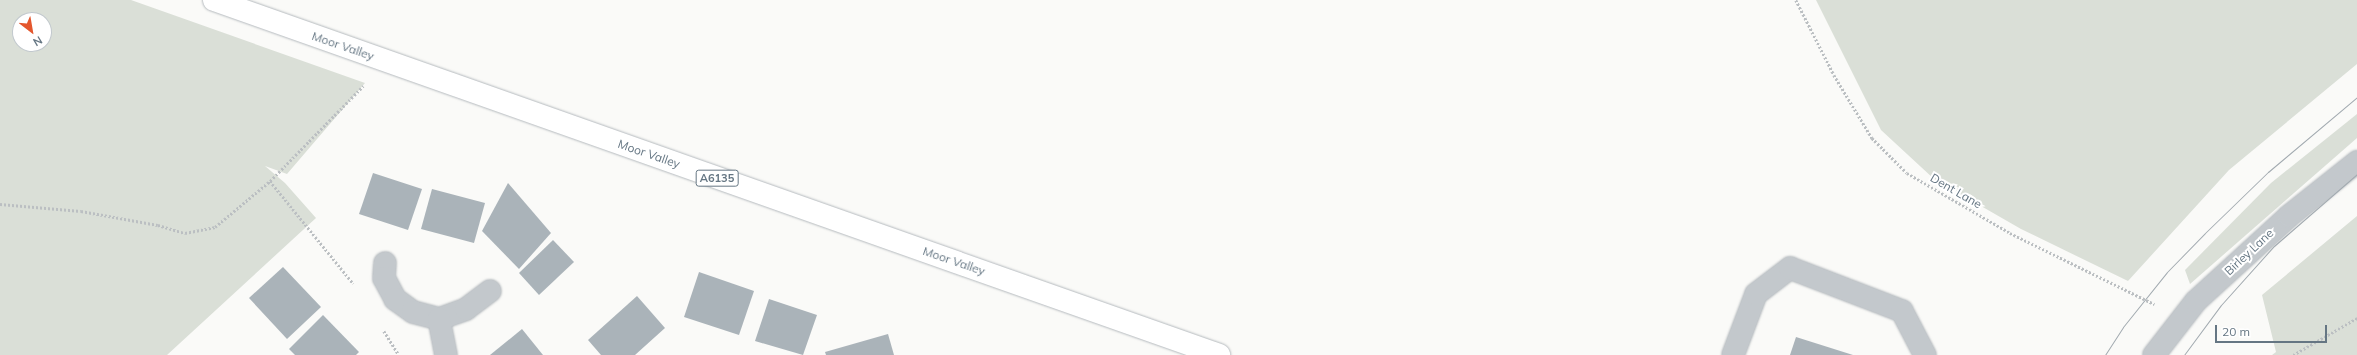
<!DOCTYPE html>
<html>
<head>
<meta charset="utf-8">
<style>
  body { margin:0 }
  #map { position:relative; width:2357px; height:355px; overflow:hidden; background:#fafaf8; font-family:Mulish,sans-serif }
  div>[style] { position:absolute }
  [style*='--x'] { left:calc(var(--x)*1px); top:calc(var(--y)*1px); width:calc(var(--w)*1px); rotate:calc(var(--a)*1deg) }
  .green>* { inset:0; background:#dadfd7 }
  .building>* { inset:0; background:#aab3b9 }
  .path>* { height:2.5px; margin-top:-1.25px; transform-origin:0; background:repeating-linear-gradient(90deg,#bbbfc2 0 2px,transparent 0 4px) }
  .roads { filter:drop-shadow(0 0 1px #b5babe) drop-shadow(0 0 1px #b5babe) }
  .minor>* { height:22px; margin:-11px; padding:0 11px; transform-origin:11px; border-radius:11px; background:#c3c8cc }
  .major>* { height:22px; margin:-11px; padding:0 11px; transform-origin:11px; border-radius:11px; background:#fff }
  .tram>* { height:1px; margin:-0.5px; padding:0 0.5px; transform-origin:0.5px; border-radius:0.5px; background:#a2aab0 }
  span { translate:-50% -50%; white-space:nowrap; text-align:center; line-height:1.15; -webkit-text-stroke:4px #fff; paint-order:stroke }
  .shield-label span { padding:1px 3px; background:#fff; border:1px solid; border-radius:3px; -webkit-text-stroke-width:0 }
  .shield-label { font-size:11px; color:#657683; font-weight:700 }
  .street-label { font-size:12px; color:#657683 }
  .north { position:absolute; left:12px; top:12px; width:40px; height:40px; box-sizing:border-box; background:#fff; border:1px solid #c1c8cd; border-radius:50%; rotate:149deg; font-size:11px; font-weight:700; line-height:16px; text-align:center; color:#657683 }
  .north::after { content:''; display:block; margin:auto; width:14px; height:18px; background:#e4572e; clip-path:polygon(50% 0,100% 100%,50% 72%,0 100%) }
  .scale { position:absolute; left:2215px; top:325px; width:112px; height:18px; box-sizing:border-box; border:2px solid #657683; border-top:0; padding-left:5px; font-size:12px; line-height:14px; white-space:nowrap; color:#657683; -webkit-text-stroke:3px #fff; paint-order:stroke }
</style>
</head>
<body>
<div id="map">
  <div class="green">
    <i style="clip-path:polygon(evenodd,0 0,131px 0,365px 83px,287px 174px,265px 166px,285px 183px,316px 218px,167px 355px,0 355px,0 0,20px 20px,44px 20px,44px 44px,20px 44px,20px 20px)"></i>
    <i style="clip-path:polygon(1816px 0,2357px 0,2357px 64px,2229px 170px,2128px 281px,2021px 229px,1934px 179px,1881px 130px)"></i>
    <i style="clip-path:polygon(2357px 114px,2357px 138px,2190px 284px,2185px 270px,2271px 183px)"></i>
    <i style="clip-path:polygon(2357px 216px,2357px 355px,2272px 355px,2276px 352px,2262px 295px)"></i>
  </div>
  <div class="building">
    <i style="clip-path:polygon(373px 173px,422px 189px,408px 230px,359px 214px)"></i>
    <i style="clip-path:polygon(508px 183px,551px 233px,519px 269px,482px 231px)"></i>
    <i style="clip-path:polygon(432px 189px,485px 203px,474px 243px,421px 229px)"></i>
    <i style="clip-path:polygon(553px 240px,574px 262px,539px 295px,519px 273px)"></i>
    <i style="clip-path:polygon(283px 267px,321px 307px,287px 339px,249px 298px)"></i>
    <i style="clip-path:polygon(699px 272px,754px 291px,739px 335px,684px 317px)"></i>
    <i style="clip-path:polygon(637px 296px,665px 328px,635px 355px,601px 355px,588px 340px)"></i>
    <i style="clip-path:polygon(769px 299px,817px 315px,803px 355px,755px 341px)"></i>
    <i style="clip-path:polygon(323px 315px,359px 352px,356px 355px,295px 355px,289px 349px)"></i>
    <i style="clip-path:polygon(522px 329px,543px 355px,490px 355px)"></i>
    <i style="clip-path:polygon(888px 334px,894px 355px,826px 355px,825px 352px)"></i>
    <i style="clip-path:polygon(1796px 337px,1853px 355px,1790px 355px)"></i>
  </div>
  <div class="path">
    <i style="--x:1796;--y:0;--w:84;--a:63.1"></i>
    <i style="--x:1834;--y:75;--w:74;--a:58.9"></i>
    <i style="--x:1872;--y:138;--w:49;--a:45"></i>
    <i style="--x:1907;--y:173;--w:119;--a:30.2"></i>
    <i style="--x:2010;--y:233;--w:161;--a:26.2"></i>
    <i style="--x:270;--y:181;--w:132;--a:50.9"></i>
    <i style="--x:0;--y:204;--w:81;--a:4.9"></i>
    <i style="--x:81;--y:211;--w:78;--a:10.3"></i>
    <i style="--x:158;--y:225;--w:28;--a:17"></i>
    <i style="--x:185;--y:233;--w:31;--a:-11"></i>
    <i style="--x:215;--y:227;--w:72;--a:-39.9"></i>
    <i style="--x:270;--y:181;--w:133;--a:-45.6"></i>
    <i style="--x:384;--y:331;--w:28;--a:58"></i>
    <i style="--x:2293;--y:355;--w:74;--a:-30"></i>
  </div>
  <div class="roads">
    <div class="minor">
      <i style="--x:385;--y:263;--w:15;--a:94"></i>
      <i style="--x:384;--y:278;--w:24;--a:62"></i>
      <i style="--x:395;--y:299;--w:22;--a:36"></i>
      <i style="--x:413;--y:312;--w:27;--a:15"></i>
      <i style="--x:439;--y:319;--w:29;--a:-20"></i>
      <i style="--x:466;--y:309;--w:30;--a:-37"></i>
      <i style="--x:439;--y:319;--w:37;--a:79"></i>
      <i style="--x:1733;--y:355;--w:65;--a:-69.3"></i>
      <i style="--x:1756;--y:294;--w:43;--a:-37.4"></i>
      <i style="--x:1790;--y:268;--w:120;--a:21"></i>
      <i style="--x:1902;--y:311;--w:50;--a:62.4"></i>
      <i style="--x:2154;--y:355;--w:68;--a:-52.1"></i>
      <i style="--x:2196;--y:301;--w:126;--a:-42.4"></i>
      <i style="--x:2289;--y:216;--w:87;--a:-38.5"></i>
    </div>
    <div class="major">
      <i style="--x:214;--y:0;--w:1066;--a:19.45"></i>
    </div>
  </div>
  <div class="tram">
    <i style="--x:2105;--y:355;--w:33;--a:-57"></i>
    <i style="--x:2123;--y:327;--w:70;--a:-51.3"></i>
    <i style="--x:2167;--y:272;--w:54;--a:-45.7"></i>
    <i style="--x:2205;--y:233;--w:88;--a:-44.1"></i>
    <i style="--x:2268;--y:172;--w:116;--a:-40.1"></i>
    <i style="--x:2184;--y:355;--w:62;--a:-53.5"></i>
    <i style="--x:2221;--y:305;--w:79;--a:-48.1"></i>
    <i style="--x:2274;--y:246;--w:110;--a:-40.9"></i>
  </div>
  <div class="shield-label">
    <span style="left:717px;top:178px">A6135</span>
  </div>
  <div class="street-label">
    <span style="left:343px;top:46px;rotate:19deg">Moor Valley</span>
    <span style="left:649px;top:154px;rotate:19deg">Moor Valley</span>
    <span style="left:1956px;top:191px;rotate:30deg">Dent Lane</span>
    <span style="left:2249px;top:252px;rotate:-43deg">Birley Lane</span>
    <span style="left:954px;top:261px;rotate:19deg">Moor Valley</span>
  </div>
  <div class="north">N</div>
  <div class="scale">20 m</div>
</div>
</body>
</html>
